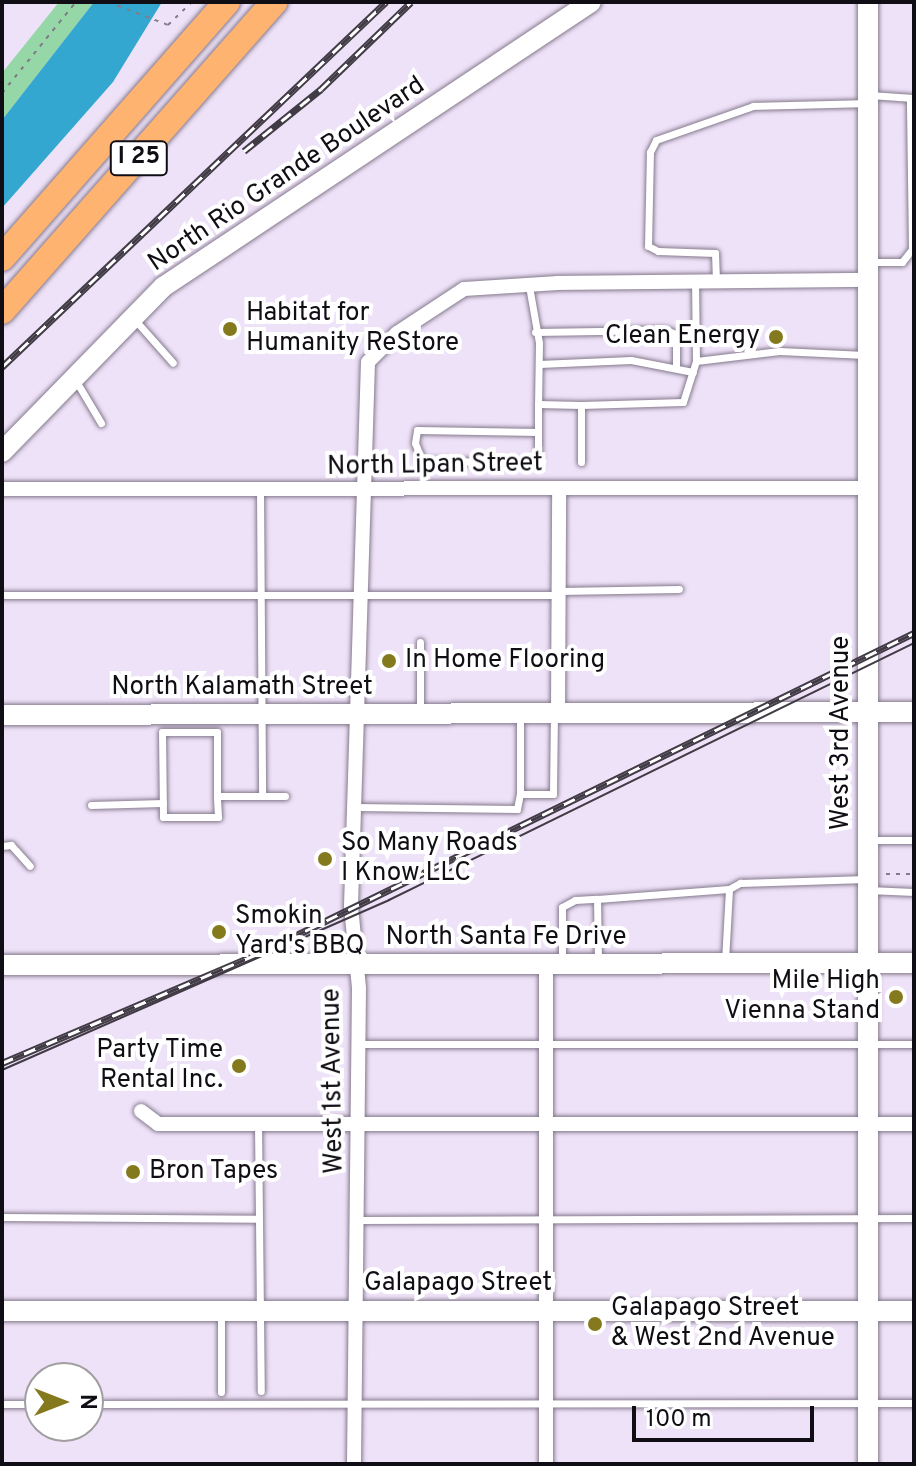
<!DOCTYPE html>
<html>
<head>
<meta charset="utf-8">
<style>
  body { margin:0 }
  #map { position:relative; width:916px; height:1466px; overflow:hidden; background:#eee2f8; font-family:Overpass,sans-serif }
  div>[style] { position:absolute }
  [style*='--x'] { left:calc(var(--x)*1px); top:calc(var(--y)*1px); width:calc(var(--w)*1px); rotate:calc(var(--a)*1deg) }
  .green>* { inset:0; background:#95d7a7 }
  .water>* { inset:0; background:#33a7cf }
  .path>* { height:2px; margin-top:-1px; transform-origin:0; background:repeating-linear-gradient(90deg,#837b8a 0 4px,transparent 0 10px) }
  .roads { filter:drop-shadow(0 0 2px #857a8d) drop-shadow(0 0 2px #857a8d) }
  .lane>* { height:7px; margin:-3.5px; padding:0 3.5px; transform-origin:3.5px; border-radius:3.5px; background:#fff }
  .street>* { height:14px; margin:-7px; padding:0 7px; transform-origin:7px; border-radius:7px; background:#fff }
  .secondary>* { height:20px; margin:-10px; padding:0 10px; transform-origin:10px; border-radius:10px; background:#fff }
  .highway>* { height:26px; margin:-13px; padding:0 13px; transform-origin:13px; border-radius:13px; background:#feb371 }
  .tram>* { height:2px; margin:-1px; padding:0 1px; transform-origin:1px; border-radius:1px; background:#413b45 }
  .rail>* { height:7px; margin-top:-3.5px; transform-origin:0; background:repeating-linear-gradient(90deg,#fff 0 12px,#413b45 0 24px); box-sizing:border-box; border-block:2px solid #413b45 }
  .dots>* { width:22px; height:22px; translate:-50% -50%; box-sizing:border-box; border:4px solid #fff; border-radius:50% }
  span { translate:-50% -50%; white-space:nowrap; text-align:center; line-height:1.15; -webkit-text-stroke:8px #fff; paint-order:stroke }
  .shield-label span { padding:2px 6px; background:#fff; border:2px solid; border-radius:6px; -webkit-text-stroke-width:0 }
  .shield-label { font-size:24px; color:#110d14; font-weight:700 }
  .street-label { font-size:26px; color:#110d14 }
  .poi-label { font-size:26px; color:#110d14 }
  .left { translate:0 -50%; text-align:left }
  .right { translate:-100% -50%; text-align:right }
  .frame { position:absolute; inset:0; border:4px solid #110d14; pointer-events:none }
  .north { position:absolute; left:24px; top:1362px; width:80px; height:80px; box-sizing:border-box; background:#fff; border:2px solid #a09ea1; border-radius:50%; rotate:90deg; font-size:22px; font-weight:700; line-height:32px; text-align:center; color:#110d14 }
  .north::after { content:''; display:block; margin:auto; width:28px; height:36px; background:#85791d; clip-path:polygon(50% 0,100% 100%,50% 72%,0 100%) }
  .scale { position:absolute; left:632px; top:1406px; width:182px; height:36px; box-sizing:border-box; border:4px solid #110d14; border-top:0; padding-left:10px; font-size:24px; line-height:28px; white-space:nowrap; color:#110d14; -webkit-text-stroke:6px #fff; paint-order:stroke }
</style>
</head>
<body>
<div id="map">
  <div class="green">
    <i style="clip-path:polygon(59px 2px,94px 2px,2px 120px,2px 73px)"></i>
  </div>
  <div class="water">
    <i style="clip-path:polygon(94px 2px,162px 2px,113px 82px,2px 208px,2px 120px)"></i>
  </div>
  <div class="path">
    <i style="--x:108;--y:2;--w:64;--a:21"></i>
    <i style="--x:168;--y:25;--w:33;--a:-44"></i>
    <i style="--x:2;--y:93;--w:117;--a:-50.9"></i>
    <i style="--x:886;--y:874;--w:28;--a:0"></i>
  </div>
  <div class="roads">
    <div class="lane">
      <i style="--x:870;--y:95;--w:43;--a:4"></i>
      <i style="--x:872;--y:262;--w:30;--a:0"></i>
      <i style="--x:902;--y:262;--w:16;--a:-52"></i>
      <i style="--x:912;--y:249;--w:151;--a:-90.8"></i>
      <i style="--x:716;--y:281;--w:28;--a:-92"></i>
      <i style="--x:715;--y:253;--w:57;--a:-178"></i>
      <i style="--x:658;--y:251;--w:11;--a:-153"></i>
      <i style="--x:648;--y:246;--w:94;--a:-88.8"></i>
      <i style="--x:650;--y:152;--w:13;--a:-63"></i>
      <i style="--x:656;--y:140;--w:103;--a:-19.3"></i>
      <i style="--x:753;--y:106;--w:114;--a:-1.5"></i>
      <i style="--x:529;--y:286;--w:58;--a:80"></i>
      <i style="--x:539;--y:343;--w:61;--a:90.9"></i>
      <i style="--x:538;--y:404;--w:43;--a:1.3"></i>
      <i style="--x:581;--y:405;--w:57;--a:90"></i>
      <i style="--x:135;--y:320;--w:57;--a:48.5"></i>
      <i style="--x:535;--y:332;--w:130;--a:-0.9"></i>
      <i style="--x:665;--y:330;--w:12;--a:20"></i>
      <i style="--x:676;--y:334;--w:32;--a:90"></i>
      <i style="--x:696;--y:361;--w:84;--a:-6.9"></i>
      <i style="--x:779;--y:351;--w:86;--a:2.7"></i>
      <i style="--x:539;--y:364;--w:92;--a:-2.5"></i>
      <i style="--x:631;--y:360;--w:63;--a:11"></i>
      <i style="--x:76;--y:381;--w:49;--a:59.2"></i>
      <i style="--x:538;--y:404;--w:58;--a:90"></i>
      <i style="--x:538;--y:462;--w:116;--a:-179.5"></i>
      <i style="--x:422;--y:461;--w:19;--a:-111"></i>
      <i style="--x:415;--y:443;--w:13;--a:-81"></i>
      <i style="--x:417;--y:430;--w:121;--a:0.9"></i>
      <i style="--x:581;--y:405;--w:102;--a:-1.7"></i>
      <i style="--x:683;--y:402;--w:43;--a:-72.4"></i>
      <i style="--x:696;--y:361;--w:79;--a:-90.7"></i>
      <i style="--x:260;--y:491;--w:305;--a:89.6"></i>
      <i style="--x:559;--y:591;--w:120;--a:-1"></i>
      <i style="--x:2;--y:595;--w:557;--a:0"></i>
      <i style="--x:420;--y:642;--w:69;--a:90"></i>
      <i style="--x:520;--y:715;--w:79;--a:90"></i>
      <i style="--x:520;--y:794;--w:33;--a:0"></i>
      <i style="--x:553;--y:794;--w:80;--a:-89.3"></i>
      <i style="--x:217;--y:796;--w:64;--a:-90"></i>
      <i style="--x:217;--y:732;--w:55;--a:180"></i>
      <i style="--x:162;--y:732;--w:85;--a:89.3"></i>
      <i style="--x:163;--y:817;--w:55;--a:0"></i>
      <i style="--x:218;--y:817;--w:21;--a:-93"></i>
      <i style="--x:217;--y:796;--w:68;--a:0"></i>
      <i style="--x:91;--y:805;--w:72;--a:-1.6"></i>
      <i style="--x:355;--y:807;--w:162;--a:0.7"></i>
      <i style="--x:517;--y:809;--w:15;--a:-79"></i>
      <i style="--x:870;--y:840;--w:44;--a:0"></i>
      <i style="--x:2;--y:846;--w:9;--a:-6"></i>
      <i style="--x:11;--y:845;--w:28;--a:48"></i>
      <i style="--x:868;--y:890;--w:46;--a:2.5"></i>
      <i style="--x:598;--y:961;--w:62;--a:-90.9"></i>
      <i style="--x:597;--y:899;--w:132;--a:-4.3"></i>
      <i style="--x:725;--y:961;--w:72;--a:-86.8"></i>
      <i style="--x:729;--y:889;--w:13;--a:-29"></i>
      <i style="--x:740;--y:883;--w:126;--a:-1.8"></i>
      <i style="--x:562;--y:964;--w:57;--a:-90"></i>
      <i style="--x:562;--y:907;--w:15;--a:-28"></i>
      <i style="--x:575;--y:900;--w:22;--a:-3"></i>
      <i style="--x:359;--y:1044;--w:555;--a:0"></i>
      <i style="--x:258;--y:1124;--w:267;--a:89.4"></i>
      <i style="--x:2;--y:1217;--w:257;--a:0.4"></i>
      <i style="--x:359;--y:1220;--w:555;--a:-0.21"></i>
      <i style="--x:221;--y:1314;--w:78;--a:90"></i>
      <i style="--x:2;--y:1404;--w:38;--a:0"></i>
      <i style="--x:88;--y:1404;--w:826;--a:-0.07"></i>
    </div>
    <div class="street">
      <i style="--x:2;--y:489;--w:866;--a:-0.07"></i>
      <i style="--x:558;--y:712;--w:223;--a:-89.7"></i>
      <i style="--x:141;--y:1111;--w:21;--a:37"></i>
      <i style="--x:158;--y:1124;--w:756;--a:0"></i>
      <i style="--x:354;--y:1464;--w:476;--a:-89.4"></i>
      <i style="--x:359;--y:988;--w:82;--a:-95.6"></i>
      <i style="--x:351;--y:906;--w:544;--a:-88.21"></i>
      <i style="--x:368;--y:362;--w:41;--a:-45"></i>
      <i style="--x:397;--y:333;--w:80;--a:-33.3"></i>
      <i style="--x:464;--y:289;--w:94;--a:-3.7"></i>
      <i style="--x:558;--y:283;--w:310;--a:-0.6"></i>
      <i style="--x:546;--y:1464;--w:500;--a:-90"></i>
    </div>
    <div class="secondary">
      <i style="--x:2;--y:452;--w:231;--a:-45.7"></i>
      <i style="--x:163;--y:287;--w:514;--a:-33.66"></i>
      <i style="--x:2;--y:715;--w:912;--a:-0.19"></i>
      <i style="--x:2;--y:965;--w:912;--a:-0.13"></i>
      <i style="--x:2;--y:1311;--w:912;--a:0"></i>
      <i style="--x:868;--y:1464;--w:1462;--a:-90"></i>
    </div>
    <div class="highway">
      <i style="--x:2;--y:258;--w:341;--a:-48.7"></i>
      <i style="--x:2;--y:311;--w:412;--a:-48.6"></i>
    </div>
  </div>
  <div class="tram">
    <i style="--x:2;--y:1070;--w:423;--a:-23.7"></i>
    <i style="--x:389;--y:900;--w:585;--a:-26.08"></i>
  </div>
  <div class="rail">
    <i style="--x:244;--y:151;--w:99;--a:-38.8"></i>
    <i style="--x:321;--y:89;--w:125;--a:-44"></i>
    <i style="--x:2;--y:367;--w:530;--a:-43.55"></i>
    <i style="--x:2;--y:1063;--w:283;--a:-23.1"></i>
    <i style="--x:262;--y:952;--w:726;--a:-26.07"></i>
  </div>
  <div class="dots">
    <i style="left:230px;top:329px;background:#85791d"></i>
    <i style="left:776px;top:337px;background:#85791d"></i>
    <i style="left:389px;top:661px;background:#85791d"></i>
    <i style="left:325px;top:859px;background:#85791d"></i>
    <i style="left:219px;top:932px;background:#85791d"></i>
    <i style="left:896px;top:997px;background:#85791d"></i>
    <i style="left:239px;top:1066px;background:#85791d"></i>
    <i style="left:133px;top:1172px;background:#85791d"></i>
    <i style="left:595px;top:1324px;background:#85791d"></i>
  </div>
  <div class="shield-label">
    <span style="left:139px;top:158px">I 25</span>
  </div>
  <div class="street-label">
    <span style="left:287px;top:175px;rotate:-34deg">North Rio Grande Boulevard</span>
    <span style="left:435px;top:466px;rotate:-1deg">North Lipan Street</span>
    <span style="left:242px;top:688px">North Kalamath Street</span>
    <span style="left:842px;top:733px;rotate:-90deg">West 3rd Avenue</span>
    <span style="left:506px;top:938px">North Santa Fe Drive</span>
    <span style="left:334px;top:1081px;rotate:-91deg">West 1st Avenue</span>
    <span style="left:458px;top:1284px">Galapago Street</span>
  </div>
  <div class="poi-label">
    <span class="left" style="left:246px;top:329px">Habitat for<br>Humanity ReStore</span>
    <span class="right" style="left:760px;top:337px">Clean Energy</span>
    <span class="left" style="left:405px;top:661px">In Home Flooring</span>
    <span class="left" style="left:341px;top:859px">So Many Roads<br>I Know LLC</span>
    <span class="left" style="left:235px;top:932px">Smokin<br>Yard's BBQ</span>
    <span class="right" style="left:880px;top:997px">Mile High<br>Vienna Stand</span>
    <span class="right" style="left:223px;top:1066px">Party Time<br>Rental Inc.</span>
    <span class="left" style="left:149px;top:1172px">Bron Tapes</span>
    <span class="left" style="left:611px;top:1324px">Galapago Street<br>&amp; West 2nd Avenue</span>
  </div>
  <div class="frame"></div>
  <div class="north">N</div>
  <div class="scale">100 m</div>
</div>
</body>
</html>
